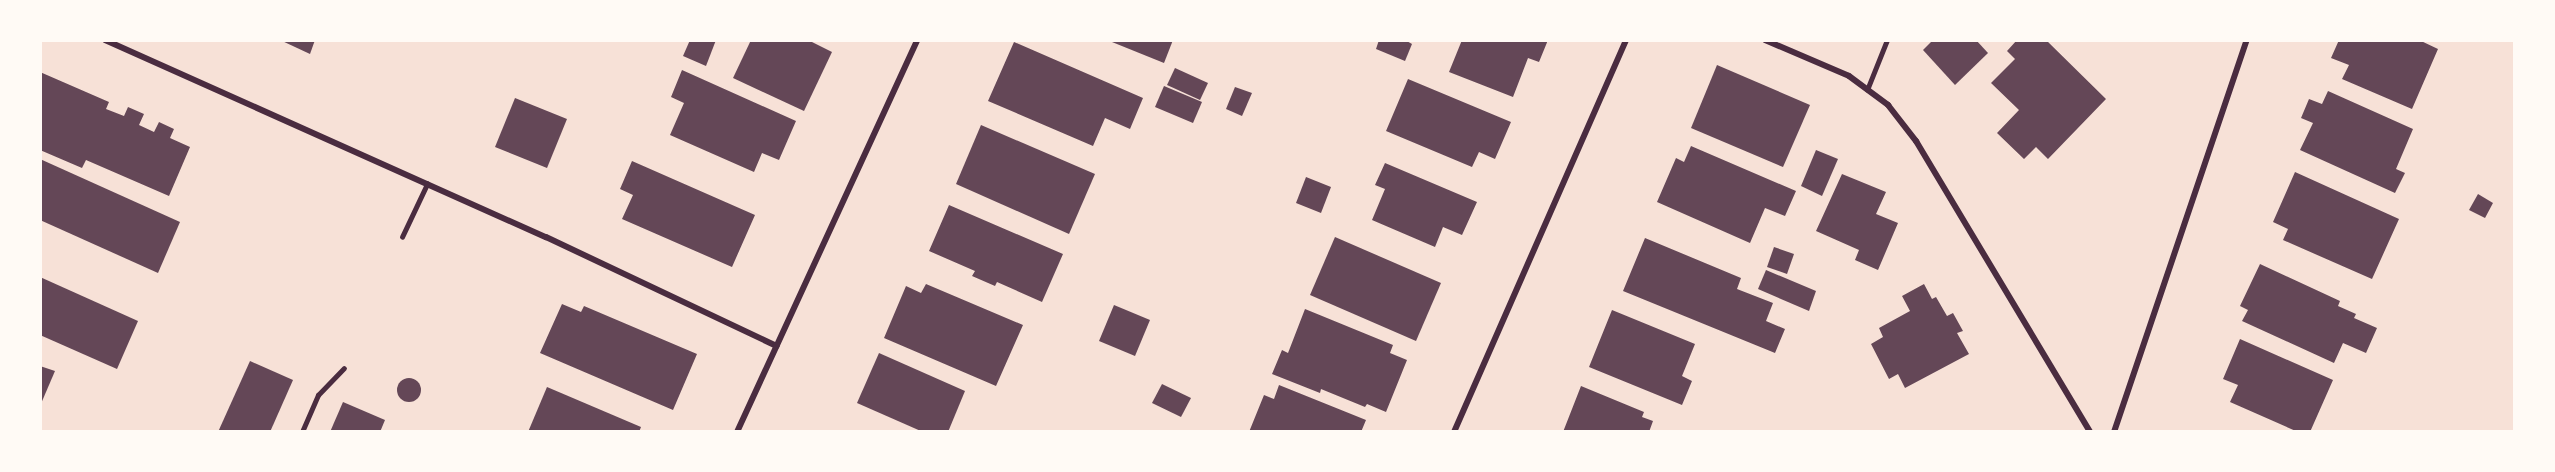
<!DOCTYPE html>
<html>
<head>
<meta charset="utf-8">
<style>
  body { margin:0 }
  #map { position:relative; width:2555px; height:472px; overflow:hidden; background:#f7e1d7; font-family:"DM Sans",sans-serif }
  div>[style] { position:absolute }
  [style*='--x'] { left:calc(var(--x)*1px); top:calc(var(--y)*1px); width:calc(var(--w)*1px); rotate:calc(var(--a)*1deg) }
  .building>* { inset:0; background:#644757 }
  .round { border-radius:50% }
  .service>* { height:4.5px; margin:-2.25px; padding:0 2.25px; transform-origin:2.25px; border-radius:2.25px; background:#4a2c40 }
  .minor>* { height:6px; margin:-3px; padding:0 3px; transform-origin:3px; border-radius:3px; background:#4a2c40 }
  span { translate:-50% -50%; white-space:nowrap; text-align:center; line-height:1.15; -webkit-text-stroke:6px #fffaf5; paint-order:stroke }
  .frame { position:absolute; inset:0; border:42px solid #fffaf5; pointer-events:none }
</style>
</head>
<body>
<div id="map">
  <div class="building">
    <i style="clip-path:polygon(280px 40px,315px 40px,310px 54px)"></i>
    <i style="clip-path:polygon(690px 40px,716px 40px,706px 66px,683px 56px)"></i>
    <i style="clip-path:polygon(751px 40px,808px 40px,832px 52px,804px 111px,733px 78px)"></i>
    <i style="clip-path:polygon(1107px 40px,1173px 40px,1164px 63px)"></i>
    <i style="clip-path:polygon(1379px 40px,1405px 40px,1412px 44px,1405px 61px,1376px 49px)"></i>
    <i style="clip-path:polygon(1462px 40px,1548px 40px,1539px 62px,1528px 58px,1513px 97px,1449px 72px)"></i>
    <i style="clip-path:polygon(1933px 40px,1976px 40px,1988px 53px,1955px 85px,1923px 50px)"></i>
    <i style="clip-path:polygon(2017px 40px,2046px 40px,2106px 99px,2048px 159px,2036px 147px,2024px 159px,1997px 133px,2019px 110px,1991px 83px,2015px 59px,2007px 51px)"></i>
    <i style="clip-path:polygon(2339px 40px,2419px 40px,2438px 49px,2412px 109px,2342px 79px,2349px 65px,2331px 58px)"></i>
    <i style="clip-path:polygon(1014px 42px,1143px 98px,1130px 129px,1105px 118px,1093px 146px,988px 101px)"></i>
    <i style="clip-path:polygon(1717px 65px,1810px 105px,1783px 167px,1691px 128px)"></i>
    <i style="clip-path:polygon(1175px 68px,1208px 83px,1200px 100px,1167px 85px)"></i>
    <i style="clip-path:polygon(682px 70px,796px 121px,779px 160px,762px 153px,754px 172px,670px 135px,684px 103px,671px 97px)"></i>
    <i style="clip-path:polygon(40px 72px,109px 102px,106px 109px,124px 116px,128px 107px,144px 114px,139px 125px,154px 132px,159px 122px,174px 129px,170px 138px,190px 147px,169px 196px,86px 160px,82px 168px,40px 150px)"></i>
    <i style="clip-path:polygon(1408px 79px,1511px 122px,1495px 159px,1479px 152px,1472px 167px,1386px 131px)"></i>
    <i style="clip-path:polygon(1164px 86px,1202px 102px,1193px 123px,1155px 107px)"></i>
    <i style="clip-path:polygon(1235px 87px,1252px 93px,1242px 116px,1226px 109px)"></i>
    <i style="clip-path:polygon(2328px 91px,2413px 129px,2396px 169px,2405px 173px,2395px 193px,2300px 150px,2313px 123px,2301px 118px,2309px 99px,2322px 104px)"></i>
    <i style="clip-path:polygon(515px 98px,567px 119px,547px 168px,495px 147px)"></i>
    <i style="clip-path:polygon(981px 125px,1095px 174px,1069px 234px,956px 184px)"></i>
    <i style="clip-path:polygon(1691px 146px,1796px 191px,1785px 216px,1765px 208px,1750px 243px,1657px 202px,1676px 158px,1684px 162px)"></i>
    <i style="clip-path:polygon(1816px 150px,1838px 159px,1822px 196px,1801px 186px)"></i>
    <i style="clip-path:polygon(40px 159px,180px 222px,158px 273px,40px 220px)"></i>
    <i style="clip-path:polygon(632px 161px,755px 215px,732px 267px,622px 219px,633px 195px,620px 189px)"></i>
    <i style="clip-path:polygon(1385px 163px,1477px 202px,1462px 235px,1443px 227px,1435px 247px,1372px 220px,1385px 189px,1375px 185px)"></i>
    <i style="clip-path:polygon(2295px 172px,2399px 219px,2372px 279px,2283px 240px,2288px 229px,2273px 222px)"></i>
    <i style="clip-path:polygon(1842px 174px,1886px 192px,1876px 214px,1898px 223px,1878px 270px,1855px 260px,1859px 250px,1816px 231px)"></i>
    <i style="clip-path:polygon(1306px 177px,1331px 187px,1321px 213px,1296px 203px)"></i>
    <i style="clip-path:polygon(2478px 194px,2493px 203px,2485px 218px,2469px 210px)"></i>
    <i style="clip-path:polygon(949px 205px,1063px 254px,1042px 302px,997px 282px,995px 286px,972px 276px,975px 271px,929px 251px)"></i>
    <i style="clip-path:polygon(1335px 237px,1441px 283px,1416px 341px,1310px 295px)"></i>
    <i style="clip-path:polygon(1645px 238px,1741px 278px,1737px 289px,1773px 303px,1766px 321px,1785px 329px,1775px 353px,1623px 291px)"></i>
    <i style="clip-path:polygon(1774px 247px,1794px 254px,1787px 274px,1767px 267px)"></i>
    <i style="clip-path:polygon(2260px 264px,2340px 301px,2338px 306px,2356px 314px,2354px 318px,2377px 328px,2366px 353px,2343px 343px,2334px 363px,2242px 321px,2248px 310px,2240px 306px)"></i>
    <i style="clip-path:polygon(1766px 270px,1816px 291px,1809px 311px,1758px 289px)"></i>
    <i style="clip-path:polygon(40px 277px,138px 321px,117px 369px,40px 335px)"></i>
    <i style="clip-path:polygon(926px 284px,1023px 325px,996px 386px,884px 338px,906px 286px,921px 293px)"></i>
    <i style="clip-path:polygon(1924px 284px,1932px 299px,1936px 297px,1947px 316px,1953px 313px,1963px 331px,1957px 333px,1969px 354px,1905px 388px,1898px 374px,1889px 379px,1871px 344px,1883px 337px,1879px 328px,1910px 311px,1902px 296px)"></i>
    <i style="clip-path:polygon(562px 304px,581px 312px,584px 306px,697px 354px,673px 410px,540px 353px)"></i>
    <i style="clip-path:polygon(1114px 305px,1150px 320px,1135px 356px,1099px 341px)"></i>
    <i style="clip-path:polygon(1305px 309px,1393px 345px,1390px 353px,1407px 360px,1386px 412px,1367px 404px,1365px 407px,1321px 389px,1320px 393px,1272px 374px,1282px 350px,1288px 353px)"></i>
    <i style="clip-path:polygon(1612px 310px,1695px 344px,1682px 376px,1692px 381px,1682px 405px,1589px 367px)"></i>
    <i style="clip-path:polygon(2240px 339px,2333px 380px,2310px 432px,2298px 432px,2230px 402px,2238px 385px,2223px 379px)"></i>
    <i style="clip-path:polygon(879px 353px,965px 391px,948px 432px,923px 432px,857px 403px)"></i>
    <i style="clip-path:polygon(250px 361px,293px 380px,270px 432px,218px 432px)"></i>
    <i style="clip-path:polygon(40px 366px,55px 371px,40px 406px)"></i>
    <i class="round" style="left:397px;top:378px;width:24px;height:24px"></i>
    <i style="clip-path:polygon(1162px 384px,1191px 398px,1181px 417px,1152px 403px)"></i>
    <i style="clip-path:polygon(1279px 385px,1366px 420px,1361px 432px,1249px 432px,1264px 395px,1274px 399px)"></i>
    <i style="clip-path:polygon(1581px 386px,1644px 412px,1642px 417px,1653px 421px,1649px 432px,1563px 432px)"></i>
    <i style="clip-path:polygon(547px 387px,641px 427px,639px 432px,528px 432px)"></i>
    <i style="clip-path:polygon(343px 402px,385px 420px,380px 432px,330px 432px)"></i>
  </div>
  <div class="service">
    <i style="--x:1867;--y:90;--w:54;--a:-68.2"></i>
    <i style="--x:402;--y:237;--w:59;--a:-64.7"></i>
    <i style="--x:302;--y:432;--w:40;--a:-66.6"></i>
    <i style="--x:318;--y:395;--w:37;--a:-46"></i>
  </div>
  <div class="minor">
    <i style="--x:105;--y:40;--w:483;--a:24.1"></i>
    <i style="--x:546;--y:237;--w:255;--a:25.3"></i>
    <i style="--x:1765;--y:40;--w:91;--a:23.2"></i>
    <i style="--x:1849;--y:76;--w:49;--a:36.6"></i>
    <i style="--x:1888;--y:105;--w:46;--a:52.1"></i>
    <i style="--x:1916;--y:141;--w:339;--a:59.1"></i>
    <i style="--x:737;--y:432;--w:431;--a:-65.3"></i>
    <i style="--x:1454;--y:432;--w:428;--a:-66.3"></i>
    <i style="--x:2114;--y:432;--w:414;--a:-71.3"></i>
  </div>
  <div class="frame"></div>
</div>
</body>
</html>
